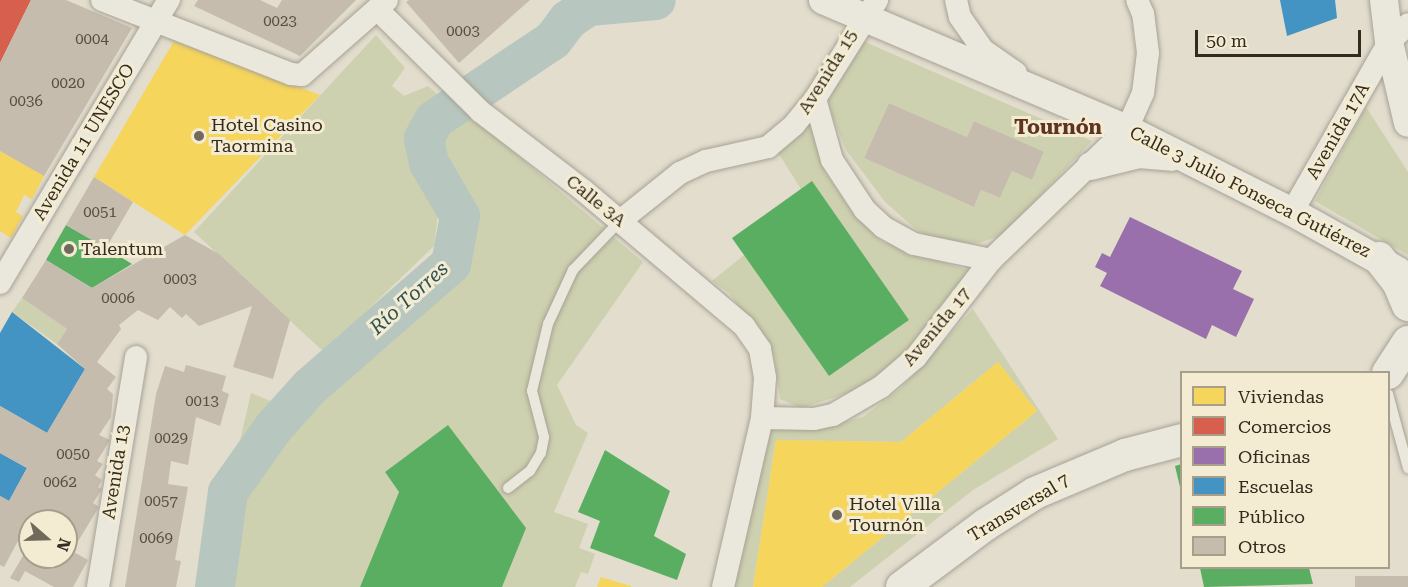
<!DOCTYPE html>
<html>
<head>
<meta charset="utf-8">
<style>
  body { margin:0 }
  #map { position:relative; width:1408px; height:587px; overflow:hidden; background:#e2ddcc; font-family:"Roboto Serif",serif }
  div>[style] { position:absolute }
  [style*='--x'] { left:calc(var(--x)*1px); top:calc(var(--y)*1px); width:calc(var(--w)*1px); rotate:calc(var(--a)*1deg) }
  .green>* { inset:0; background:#ced1af }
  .homes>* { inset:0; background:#f6d55c }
  .shops>* { inset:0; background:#d6604d }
  .offices>* { inset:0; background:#9970ab }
  .schools>* { inset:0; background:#4393c3 }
  .public>* { inset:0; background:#5aae61 }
  .river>* { height:40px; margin:-20px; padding:0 20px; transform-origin:20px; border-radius:20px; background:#b7c7bf }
  .building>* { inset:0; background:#c5bcad }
  .roads { filter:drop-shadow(0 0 2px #a7a295) drop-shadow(0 0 2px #a7a295) }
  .service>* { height:10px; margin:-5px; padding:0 5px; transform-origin:5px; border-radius:5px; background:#eae7dd }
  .minor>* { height:22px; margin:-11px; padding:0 11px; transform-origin:11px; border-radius:11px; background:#eae7dd }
  .tertiary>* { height:28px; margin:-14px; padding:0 14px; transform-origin:14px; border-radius:14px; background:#eae7dd }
  .secondary>* { height:32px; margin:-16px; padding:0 16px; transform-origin:16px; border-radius:16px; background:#eae7dd }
  .dots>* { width:16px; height:16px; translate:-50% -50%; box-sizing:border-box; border:3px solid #f3ecd2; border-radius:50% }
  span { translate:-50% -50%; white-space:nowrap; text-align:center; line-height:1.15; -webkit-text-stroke:6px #f3ecd2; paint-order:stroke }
  .number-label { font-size:15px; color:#584f42 }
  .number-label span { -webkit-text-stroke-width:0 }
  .street-label { font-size:18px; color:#342b1e }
  .poi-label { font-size:18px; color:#342b1e }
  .left { translate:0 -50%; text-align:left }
  .neighbourhood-label { font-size:20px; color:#5e3320; font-weight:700 }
  .water-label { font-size:20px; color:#2e5253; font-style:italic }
  .legend { position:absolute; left:1180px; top:371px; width:210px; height:198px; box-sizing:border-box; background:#f3ecd2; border:2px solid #a79f8a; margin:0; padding:8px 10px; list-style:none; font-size:18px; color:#342b1e }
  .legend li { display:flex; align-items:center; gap:12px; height:30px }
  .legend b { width:30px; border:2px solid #a79f8a }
  .north { position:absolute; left:18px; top:509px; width:60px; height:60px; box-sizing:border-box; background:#f3ecd2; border:2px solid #a79f8a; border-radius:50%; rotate:110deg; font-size:16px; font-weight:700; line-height:24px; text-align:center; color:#342b1e }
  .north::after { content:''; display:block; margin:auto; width:21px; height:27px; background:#71695b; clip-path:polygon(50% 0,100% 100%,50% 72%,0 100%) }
  .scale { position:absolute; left:1195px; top:30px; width:166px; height:27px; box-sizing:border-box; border:3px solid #342b1e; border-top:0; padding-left:8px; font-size:18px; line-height:21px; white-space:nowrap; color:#342b1e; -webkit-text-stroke:4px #f3ecd2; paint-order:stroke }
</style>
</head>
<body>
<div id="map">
  <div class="green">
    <i style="clip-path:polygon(376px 35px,405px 68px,392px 86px,404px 96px,428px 86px,443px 99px,416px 125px,418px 168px,440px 199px,434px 246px,324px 352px,194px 232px)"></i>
    <i style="clip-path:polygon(evenodd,863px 41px,1092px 141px,1003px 235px,979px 243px,945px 242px,918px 231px,885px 202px,846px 150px,832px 115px,826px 93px,863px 41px,889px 103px,967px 137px,974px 121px,1044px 153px,1032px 180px,1012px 171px,1000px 198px,981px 190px,974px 207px,864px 158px,889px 103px)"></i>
    <i style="clip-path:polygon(1366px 107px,1408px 172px,1408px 255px,1315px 201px)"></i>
    <i style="clip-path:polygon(464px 110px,643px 262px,557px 385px,576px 425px,588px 433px,554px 512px,588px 524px,579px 548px,595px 554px,588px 574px,581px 572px,575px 587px,502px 587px,525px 528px,448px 425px,385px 472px,399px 492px,360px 587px,215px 587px,228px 492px,251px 393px,290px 409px,310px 387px,451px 264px,460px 216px,431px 145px,440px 138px,440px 127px)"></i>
    <i style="clip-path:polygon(811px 120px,825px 172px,852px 212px,881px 241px,970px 271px,906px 356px,858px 390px,801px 408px,780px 399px,774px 355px,729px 293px,712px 281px,744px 255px,829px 376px,909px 320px,812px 182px,801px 189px,777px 151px)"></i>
    <i style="clip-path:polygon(22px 298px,67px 329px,57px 344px,12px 312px)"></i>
    <i style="clip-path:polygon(973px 309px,1058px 439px,973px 490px,850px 587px,822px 587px,1037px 411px,998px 362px,901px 442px,776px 440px,753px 587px,731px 587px,772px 428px,812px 430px,863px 417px,901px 388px)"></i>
  </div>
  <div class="homes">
    <i style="clip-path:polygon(174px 41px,320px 95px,185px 235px,94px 177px)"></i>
    <i style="clip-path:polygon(0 151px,44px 176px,32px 199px,24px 195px,16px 212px,23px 216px,11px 238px,0 231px)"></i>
    <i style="clip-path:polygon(998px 362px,1037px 411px,822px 587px,753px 587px,776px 440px,901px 442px)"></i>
    <i style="clip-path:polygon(601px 577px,631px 586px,631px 587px,597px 587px)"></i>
  </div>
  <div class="shops">
    <i style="clip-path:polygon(0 0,31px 0,0 63px)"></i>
  </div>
  <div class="offices">
    <i style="clip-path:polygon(1130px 217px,1242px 271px,1233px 289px,1254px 299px,1236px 337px,1212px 325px,1206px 339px,1100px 286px,1107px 273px,1095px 267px,1102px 253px,1110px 257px)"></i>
  </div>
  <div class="schools">
    <i style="clip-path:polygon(1280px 0,1335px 0,1337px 18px,1287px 36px)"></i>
    <i style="clip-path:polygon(12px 312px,85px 369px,47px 433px,0 406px,0 333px)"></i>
    <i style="clip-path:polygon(0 453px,27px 468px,9px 501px,0 496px)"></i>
  </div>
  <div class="public">
    <i style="clip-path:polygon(812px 181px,909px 320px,829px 376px,732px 238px)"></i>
    <i style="clip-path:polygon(66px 225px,106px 248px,132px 264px,92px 288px,46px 260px)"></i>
    <i style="clip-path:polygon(448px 425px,526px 528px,502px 587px,360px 587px,399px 492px,385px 472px)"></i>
    <i style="clip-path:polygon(605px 450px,670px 491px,654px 536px,686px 554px,677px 580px,590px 548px,600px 521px,578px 512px)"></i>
    <i style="clip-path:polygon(1182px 464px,1182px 491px,1181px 491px,1175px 466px)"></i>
    <i style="clip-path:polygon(1200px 568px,1309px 568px,1313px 584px,1204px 587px)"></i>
  </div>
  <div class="river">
    <i style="--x:215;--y:587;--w:96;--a:-82.2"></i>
    <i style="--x:228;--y:492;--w:80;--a:-54.7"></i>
    <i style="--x:274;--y:427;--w:54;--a:-48"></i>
    <i style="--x:310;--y:387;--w:187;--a:-41.1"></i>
    <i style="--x:451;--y:264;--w:49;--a:-79.4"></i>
    <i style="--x:460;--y:216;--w:61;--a:-120.3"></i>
    <i style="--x:429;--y:163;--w:25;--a:-102"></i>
    <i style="--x:424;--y:139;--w:21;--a:-62"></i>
    <i style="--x:434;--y:120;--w:143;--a:-33.9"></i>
    <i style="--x:553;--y:40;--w:25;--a:-53"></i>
    <i style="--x:568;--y:20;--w:25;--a:-34"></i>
    <i style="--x:589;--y:6;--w:67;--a:-5.1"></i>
  </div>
  <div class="building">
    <i style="clip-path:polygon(31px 0,66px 0,132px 28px,44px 176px,0 151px,0 63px)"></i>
    <i style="clip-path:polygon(198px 0,260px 0,277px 8px,282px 0,356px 0,300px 56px,194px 6px)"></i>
    <i style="clip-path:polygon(409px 0,530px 0,459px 63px,406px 2px)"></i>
    <i style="clip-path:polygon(889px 103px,967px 137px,974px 121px,1044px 152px,1032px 180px,1012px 171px,1000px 198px,981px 190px,974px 207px,864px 158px)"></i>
    <i style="clip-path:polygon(94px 177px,133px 202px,106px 248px,66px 225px)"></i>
    <i style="clip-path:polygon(185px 235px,219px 254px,290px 320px,273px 379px,233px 367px,252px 306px,199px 326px,186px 314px,182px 318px,170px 307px,158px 320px,138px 310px,119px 325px,121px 329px,97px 362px,116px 377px,107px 389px,113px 394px,111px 417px,99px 435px,110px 440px,97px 461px,103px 464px,95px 475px,102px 480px,98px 487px,102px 489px,93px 503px,99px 507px,72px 551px,88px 560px,73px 587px,54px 587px,25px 571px,19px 582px,10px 578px,30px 544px,30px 557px,66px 557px,66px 521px,30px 521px,30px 544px,19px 539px,4px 567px,0 565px,0 496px,9px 501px,27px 468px,0 453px,0 406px,47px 433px,85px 369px,57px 344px,67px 329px,22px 298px,46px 260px,92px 288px)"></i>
    <i style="clip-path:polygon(186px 365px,226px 376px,222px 391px,229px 394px,220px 426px,196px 417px,188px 465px,171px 461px,168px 484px,188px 487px,175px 560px,181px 561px,176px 587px,125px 587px,156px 394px,165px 366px,184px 372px)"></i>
    <i style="clip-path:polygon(1355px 576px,1408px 576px,1408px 587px,1355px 587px)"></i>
  </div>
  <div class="roads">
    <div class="service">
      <i style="--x:1388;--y:394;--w:77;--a:74.9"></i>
      <i style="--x:508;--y:488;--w:28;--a:-38"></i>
      <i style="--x:530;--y:471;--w:21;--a:-59"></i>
      <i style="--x:541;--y:453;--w:16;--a:-79"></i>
      <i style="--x:544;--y:437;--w:48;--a:-104.6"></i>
      <i style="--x:532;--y:391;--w:69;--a:-76.6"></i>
      <i style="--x:548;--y:324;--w:60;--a:-65.2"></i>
      <i style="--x:573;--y:270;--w:68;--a:-46.2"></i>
    </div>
    <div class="minor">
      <i style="--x:102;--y:0;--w:203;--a:21.4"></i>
      <i style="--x:291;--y:74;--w:11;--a:5"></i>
      <i style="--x:302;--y:75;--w:113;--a:-41.4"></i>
      <i style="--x:956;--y:0;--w:17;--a:77"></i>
      <i style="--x:960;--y:17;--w:40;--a:55.1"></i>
      <i style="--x:983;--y:50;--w:40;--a:34.9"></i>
      <i style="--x:377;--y:9;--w:146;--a:44.7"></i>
      <i style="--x:481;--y:112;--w:128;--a:37.4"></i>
      <i style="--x:583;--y:190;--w:211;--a:40.2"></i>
      <i style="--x:744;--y:326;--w:28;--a:55"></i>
      <i style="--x:760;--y:349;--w:29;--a:80"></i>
      <i style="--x:765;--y:378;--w:40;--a:94.3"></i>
      <i style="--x:815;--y:99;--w:63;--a:74.4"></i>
      <i style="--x:832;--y:160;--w:60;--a:56.6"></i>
      <i style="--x:865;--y:210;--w:25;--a:43"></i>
      <i style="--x:883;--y:227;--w:35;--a:29"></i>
      <i style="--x:914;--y:244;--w:79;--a:11.7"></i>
      <i style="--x:1292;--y:212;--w:196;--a:-60.3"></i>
      <i style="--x:1389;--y:42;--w:26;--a:-43"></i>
      <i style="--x:620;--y:221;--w:77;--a:-38.7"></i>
      <i style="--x:680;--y:173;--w:29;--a:-25"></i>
      <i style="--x:706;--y:161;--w:64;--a:-12.7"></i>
      <i style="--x:768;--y:147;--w:34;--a:-40"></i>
      <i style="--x:794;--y:125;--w:33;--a:-51"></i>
      <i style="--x:815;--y:99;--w:117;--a:-57.9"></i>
      <i style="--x:0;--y:283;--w:330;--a:-59.2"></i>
      <i style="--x:98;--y:587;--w:233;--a:-80.6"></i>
      <i style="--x:723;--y:587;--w:173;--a:-77"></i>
      <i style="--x:762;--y:418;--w:52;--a:1.1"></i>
      <i style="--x:814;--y:419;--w:19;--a:-12"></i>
      <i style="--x:833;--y:415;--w:56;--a:-30.3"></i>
      <i style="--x:881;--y:387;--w:46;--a:-40.6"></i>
      <i style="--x:916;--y:357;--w:123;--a:-52.3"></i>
      <i style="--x:991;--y:260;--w:189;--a:-43.9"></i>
      <i style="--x:1127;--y:129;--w:39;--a:-66"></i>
      <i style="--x:1143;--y:93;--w:40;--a:-82.9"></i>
      <i style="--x:1148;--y:53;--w:39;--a:-97"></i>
      <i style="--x:1143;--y:14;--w:15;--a:-113"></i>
    </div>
    <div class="tertiary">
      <i style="--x:823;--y:0;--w:330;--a:23"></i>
      <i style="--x:1127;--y:129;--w:185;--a:26.7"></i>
      <i style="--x:1292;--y:212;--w:121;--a:29.1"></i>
      <i style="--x:1384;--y:0;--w:42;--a:83.2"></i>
      <i style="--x:1389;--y:42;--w:83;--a:76.8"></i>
      <i style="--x:1091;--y:166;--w:49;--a:-14"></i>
      <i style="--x:1139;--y:154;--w:33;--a:5"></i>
    </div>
    <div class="secondary">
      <i style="--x:1379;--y:258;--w:31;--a:52"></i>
      <i style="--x:1398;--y:282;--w:25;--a:67"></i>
      <i style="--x:1388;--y:373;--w:37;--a:-57"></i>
      <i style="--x:902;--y:587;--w:104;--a:-36.8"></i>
      <i style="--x:985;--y:525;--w:59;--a:-32.6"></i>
      <i style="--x:1035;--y:493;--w:98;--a:-22.9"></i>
      <i style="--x:1125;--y:455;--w:59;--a:-14.7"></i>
    </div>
  </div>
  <div class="dots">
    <i style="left:199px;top:136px;background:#71695b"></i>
    <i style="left:69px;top:249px;background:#71695b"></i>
    <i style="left:837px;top:515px;background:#71695b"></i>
  </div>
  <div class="number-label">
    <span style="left:280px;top:22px">0023</span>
    <span style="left:463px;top:32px">0003</span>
    <span style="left:92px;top:40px">0004</span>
    <span style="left:68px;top:84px">0020</span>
    <span style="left:26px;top:102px">0036</span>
    <span style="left:100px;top:213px">0051</span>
    <span style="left:180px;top:280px">0003</span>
    <span style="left:118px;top:299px">0006</span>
    <span style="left:202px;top:402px">0013</span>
    <span style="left:171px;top:439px">0029</span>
    <span style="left:73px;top:455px">0050</span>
    <span style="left:60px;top:483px">0062</span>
    <span style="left:161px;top:502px">0057</span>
    <span style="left:156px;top:539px">0069</span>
  </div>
  <div class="street-label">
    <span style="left:828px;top:72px;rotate:-58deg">Avenida 15</span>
    <span style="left:1338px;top:131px;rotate:-60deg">Avenida 17A</span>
    <span style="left:84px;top:142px;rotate:-59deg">Avenida 11 UNESCO</span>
    <span style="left:1250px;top:192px;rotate:27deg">Calle 3 Julio Fonseca Gutiérrez</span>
    <span style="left:596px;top:201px;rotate:39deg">Calle 3A</span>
    <span style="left:937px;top:327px;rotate:-50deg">Avenida 17</span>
    <span style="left:116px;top:472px;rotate:-81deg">Avenida 13</span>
    <span style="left:1019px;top:508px;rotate:-31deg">Transversal 7</span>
  </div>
  <div class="poi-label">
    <span class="left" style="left:211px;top:136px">Hotel Casino<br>Taormina</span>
    <span class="left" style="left:81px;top:249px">Talentum</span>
    <span class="left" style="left:849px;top:515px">Hotel Villa<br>Tournón</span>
  </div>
  <div class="neighbourhood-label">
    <span style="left:1058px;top:127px">Tournón</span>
  </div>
  <div class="water-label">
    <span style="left:409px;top:298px;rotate:-42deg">Río Torres</span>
  </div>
  <ul class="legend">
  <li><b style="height:16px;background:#f6d55c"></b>Viviendas</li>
  <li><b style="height:16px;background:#d6604d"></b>Comercios</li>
  <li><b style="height:16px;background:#9970ab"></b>Oficinas</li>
  <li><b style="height:16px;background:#4393c3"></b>Escuelas</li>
  <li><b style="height:16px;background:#5aae61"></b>Público</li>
  <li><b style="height:16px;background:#c5bcad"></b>Otros</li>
  </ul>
  <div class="north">N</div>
  <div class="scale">50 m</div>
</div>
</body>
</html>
